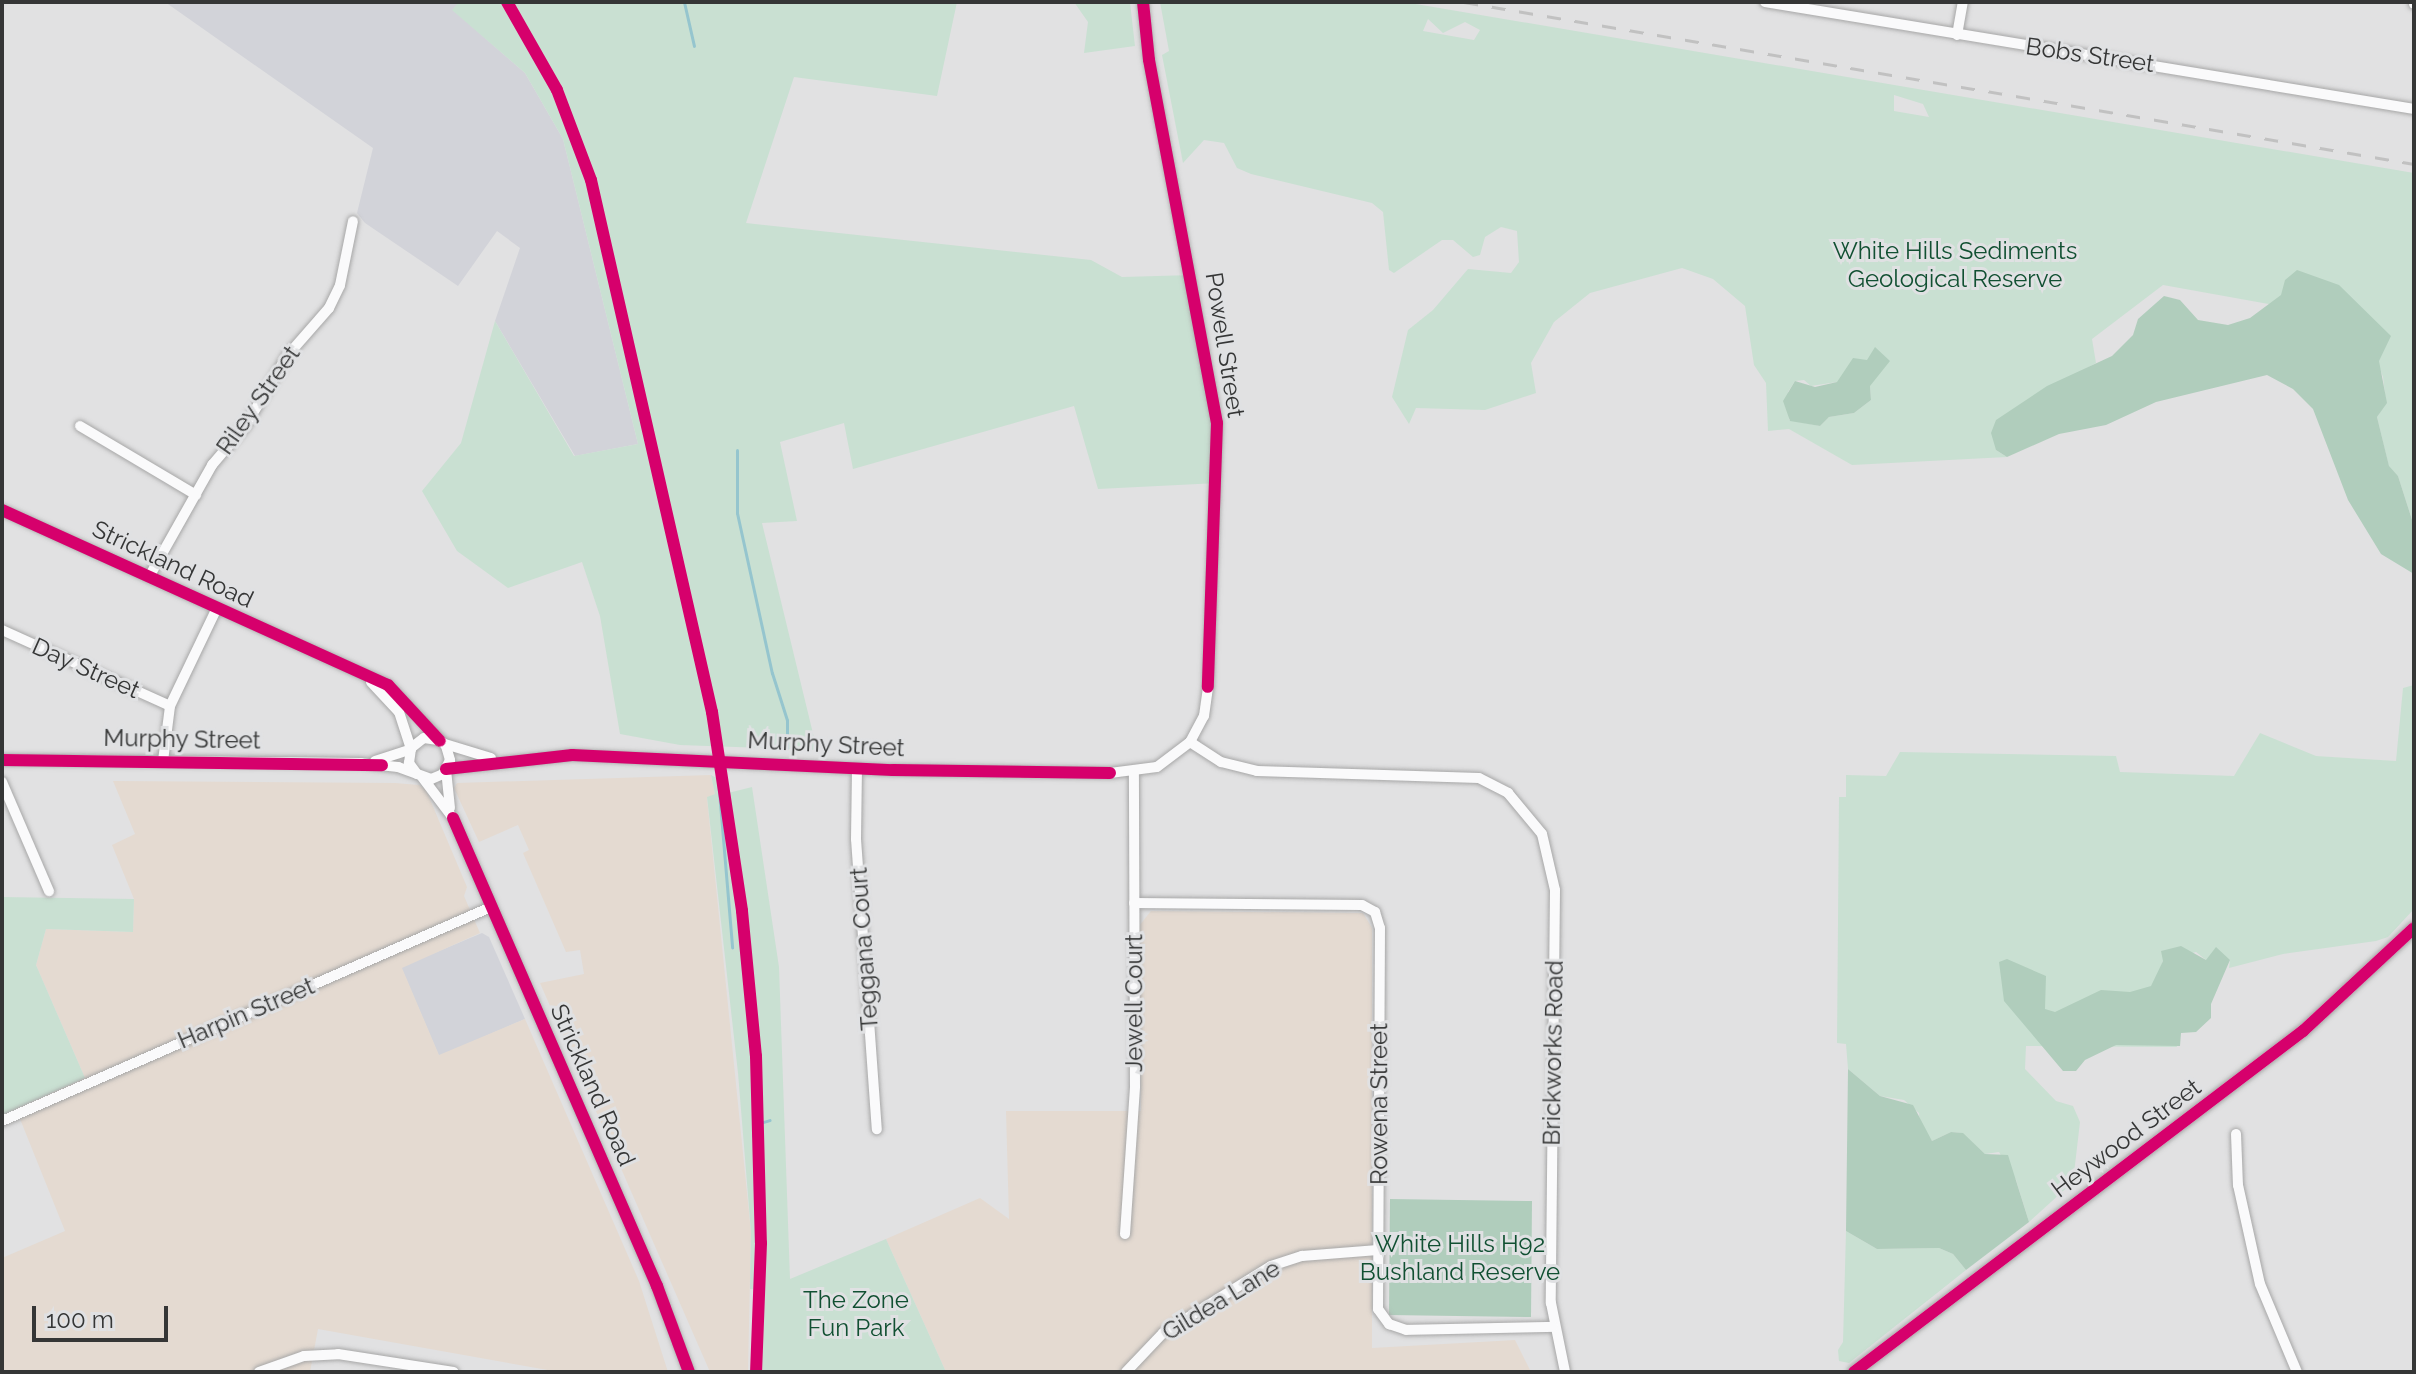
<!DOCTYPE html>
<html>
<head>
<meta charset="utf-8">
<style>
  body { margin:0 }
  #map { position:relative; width:2416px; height:1374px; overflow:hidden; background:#e1e1e2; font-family:Raleway,sans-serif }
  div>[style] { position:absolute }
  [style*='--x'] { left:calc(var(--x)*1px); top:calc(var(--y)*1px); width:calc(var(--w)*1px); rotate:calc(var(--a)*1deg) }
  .built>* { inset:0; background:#d2d3d9 }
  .industrial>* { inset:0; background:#e4dad1 }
  .green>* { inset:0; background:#c9e0d2 }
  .forest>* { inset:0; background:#b0cdbc }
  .stream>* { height:3px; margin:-1.5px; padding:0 1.5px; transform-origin:1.5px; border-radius:1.5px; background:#95c5ce }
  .roads { filter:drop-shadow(0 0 2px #a7a7a7) drop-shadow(0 0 2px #a7a7a7) }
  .minor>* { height:10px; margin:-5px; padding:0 5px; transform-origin:5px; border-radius:5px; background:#fafafb }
  .major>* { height:12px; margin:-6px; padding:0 6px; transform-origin:6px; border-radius:6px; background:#fafafb }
  .rail>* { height:3px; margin-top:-1.5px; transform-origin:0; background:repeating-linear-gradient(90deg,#c1c1c1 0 14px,transparent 0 28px) }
  .cycleway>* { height:12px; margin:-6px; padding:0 6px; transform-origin:6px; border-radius:6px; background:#d6006c }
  span { translate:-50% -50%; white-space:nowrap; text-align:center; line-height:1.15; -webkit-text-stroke:6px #e0e1e3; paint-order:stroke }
  .street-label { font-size:24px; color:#353636 }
  .park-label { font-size:24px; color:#115032 }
  .frame { position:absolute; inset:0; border:4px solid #353636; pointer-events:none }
  .scale { position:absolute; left:32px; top:1306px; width:136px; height:36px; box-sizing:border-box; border:4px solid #353636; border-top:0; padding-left:10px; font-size:24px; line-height:28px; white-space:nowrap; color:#353636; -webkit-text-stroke:6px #e0e1e3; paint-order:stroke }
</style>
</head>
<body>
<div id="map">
  <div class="built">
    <i style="clip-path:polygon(165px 2px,459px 2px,453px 10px,525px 73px,563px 139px,638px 444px,575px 456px,495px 321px,520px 248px,497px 231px,458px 286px,365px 223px,357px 213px,373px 148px)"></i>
    <i style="clip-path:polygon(482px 933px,489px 937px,525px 1019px,439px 1056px,401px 967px)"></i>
  </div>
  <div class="industrial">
    <i style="clip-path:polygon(711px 775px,715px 794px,707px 798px,751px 1232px,748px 1372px,710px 1372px,540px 983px,584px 974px,580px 950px,566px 952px,523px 853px,529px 850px,518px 825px,479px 842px,454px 788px,457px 783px)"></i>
    <i style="clip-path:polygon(113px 781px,395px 783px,419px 785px,426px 790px,467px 887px,464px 896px,480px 933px,402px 968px,439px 1055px,525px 1019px,639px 1281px,668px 1372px,559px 1372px,318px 1329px,310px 1372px,2px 1372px,2px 1258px,65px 1231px,16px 1109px,85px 1078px,36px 965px,46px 929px,133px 932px,134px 899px,112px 845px,135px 834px)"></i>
    <i style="clip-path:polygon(1151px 911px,1363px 913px,1372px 928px,1372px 1348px,1515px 1340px,1531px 1372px,946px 1372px,886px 1239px,980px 1198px,1009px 1219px,1006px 1111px,1141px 1111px,1139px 926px)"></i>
  </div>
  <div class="green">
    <i style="clip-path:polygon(459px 2px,957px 2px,937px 96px,794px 77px,746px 223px,1091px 260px,1122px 277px,1192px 275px,1217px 423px,1218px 483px,1098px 489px,1074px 406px,853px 469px,844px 423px,780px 442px,797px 521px,762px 523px,817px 750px,680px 745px,620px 734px,600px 616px,582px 562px,508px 588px,457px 551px,422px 491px,461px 443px,495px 321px,574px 456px,638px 444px,563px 139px,525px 73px,452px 10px)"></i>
    <i style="clip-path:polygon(1074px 2px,1130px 2px,1135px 46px,1084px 53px,1088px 22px)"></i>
    <i style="clip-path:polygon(evenodd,1160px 2px,1404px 2px,2414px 173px,2414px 526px,2398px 476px,2389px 467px,2377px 417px,2386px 403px,2383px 377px,2362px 321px,2163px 285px,2092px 339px,2096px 363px,2026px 402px,1996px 450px,2007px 457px,1852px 465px,1789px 429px,1768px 431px,1766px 383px,1754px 365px,1745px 306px,1713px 279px,1682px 268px,1590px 293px,1554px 322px,1531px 363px,1536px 393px,1485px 410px,1416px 408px,1409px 424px,1392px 397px,1408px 330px,1433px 310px,1468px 269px,1511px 273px,1519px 262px,1517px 231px,1501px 227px,1485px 237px,1480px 255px,1473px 257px,1453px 240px,1442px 240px,1394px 273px,1389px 270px,1383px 212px,1372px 203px,1251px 174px,1237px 168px,1224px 143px,1204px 140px,1183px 163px,1162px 55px,1169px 51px,1160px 2px,1428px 19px,1443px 33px,1465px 22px,1480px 30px,1474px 40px,1423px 31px,1428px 19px,1160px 2px,1894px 95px,1923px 104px,1929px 117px,1894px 111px,1894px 95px,1160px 2px,1804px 380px,1811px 386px,1837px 382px,1870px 386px,1871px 400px,1854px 413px,1829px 417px,1820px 426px,1789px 420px,1788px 392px,1795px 381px,1804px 380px)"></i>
    <i style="clip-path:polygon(2414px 685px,2414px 909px,2388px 937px,2376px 941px,2283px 954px,2229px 968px,2230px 960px,2206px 960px,2196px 952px,2163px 961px,2159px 972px,2177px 1047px,2026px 1046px,2025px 1069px,2056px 1101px,2073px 1106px,2080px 1122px,2073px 1182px,2029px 1222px,2016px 1180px,1999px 1152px,1985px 1154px,1962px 1133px,1951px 1132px,1932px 1141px,1920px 1126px,1919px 1113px,1904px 1100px,1880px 1096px,1848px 1069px,1846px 1044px,1837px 1043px,1839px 797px,1846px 797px,1846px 775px,1886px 776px,1900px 752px,2116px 756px,2120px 772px,2234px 776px,2260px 733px,2316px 756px,2396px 761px,2403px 688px)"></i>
    <i style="clip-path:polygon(711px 775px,722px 781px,724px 794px,752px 787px,779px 967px,790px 1279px,886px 1239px,946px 1372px,761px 1372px,765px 1290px,750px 1289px,751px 1232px,738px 1073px,707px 797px,715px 794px)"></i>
    <i style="clip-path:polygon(2px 897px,134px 899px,133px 932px,46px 929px,36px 965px,85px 1078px,2px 1115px)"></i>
    <i style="clip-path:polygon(1846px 1231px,1877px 1249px,1939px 1248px,1953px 1254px,1966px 1270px,1849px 1363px,1839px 1361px,1838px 1350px,1843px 1342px)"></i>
  </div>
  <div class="forest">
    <i style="clip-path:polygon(2297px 270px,2339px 285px,2391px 336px,2379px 361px,2387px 403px,2377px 417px,2389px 466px,2398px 476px,2414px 526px,2414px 574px,2381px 554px,2348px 500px,2313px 409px,2293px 389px,2267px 375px,2156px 402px,2106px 425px,2059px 434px,2007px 457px,1996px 450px,1991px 433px,1996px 420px,2047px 386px,2112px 356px,2133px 335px,2138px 319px,2164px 296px,2180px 300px,2198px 320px,2228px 325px,2250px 318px,2281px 295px,2285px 280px)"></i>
    <i style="clip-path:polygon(1875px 347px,1890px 361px,1870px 386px,1871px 400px,1854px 413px,1829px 417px,1820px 426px,1790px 421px,1783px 401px,1795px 381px,1815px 387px,1837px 382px,1853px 358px,1867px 360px)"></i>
    <i style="clip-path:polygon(2181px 946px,2206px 960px,2216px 947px,2230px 960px,2211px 1004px,2211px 1018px,2196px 1032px,2181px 1033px,2180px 1046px,2116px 1045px,2085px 1060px,2076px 1071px,2063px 1071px,2004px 1001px,1999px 962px,2007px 959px,2046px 976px,2045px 1009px,2055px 1012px,2101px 990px,2130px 992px,2151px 986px,2163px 961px,2161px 951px)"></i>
    <i style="clip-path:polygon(1848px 1069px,1880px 1096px,1913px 1105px,1932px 1141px,1951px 1132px,1963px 1133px,1985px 1154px,2008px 1155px,2029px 1222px,1966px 1270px,1953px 1254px,1939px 1248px,1877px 1249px,1846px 1231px)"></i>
    <i style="clip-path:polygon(1390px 1199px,1532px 1201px,1531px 1317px,1389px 1315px)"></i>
  </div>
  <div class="stream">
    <i style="--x:684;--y:2;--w:45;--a:77.2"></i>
    <i style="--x:737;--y:450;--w:63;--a:90"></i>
    <i style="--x:737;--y:513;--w:164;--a:77.7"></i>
    <i style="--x:772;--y:673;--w:49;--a:72.3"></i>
    <i style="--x:787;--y:720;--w:28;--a:90"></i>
    <i style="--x:718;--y:779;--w:169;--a:85.2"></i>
    <i style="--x:760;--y:1123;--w:10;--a:-17"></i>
    <i style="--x:753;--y:1136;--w:12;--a:-85"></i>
  </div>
  <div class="roads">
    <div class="minor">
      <i style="--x:1765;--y:2;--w:658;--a:9.36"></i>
      <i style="--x:2414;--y:2;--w:2;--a:90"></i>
      <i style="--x:1957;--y:35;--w:34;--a:-80"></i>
      <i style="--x:80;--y:426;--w:135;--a:30.7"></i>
      <i style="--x:2;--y:510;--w:424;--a:24.4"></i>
      <i style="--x:388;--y:685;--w:84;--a:46.4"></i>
      <i style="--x:446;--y:746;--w:15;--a:74"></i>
      <i style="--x:450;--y:760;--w:16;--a:117"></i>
      <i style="--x:443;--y:774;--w:13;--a:157"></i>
      <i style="--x:431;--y:779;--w:35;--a:-160"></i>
      <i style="--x:398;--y:767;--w:37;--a:-174"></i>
      <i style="--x:361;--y:763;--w:359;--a:-179.5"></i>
      <i style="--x:149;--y:577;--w:129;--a:-60.6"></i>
      <i style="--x:212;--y:465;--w:52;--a:-49.6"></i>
      <i style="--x:246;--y:425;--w:80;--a:-59.3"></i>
      <i style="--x:287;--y:356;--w:64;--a:-48.8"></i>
      <i style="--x:329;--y:308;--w:25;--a:-64"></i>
      <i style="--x:340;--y:285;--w:65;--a:-78.5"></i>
      <i style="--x:2;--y:630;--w:184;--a:24.3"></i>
      <i style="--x:371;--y:682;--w:41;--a:47"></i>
      <i style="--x:399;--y:712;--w:38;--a:72"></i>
      <i style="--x:1190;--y:742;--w:37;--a:33"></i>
      <i style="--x:1221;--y:762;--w:37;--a:14"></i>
      <i style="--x:1257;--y:771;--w:222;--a:1.8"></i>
      <i style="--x:1479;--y:778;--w:33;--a:27"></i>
      <i style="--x:1508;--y:793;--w:53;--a:50.3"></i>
      <i style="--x:1542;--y:834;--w:57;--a:76.9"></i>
      <i style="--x:1555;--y:890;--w:413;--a:90.6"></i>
      <i style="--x:1551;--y:1303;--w:70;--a:78.5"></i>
      <i style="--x:445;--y:744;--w:48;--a:16.9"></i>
      <i style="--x:163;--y:761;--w:55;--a:-82.7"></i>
      <i style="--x:170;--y:706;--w:109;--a:-64.4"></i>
      <i style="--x:375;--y:761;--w:38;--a:-18"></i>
      <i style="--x:857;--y:768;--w:71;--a:90.8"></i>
      <i style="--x:856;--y:839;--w:291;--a:85.9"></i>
      <i style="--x:446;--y:769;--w:127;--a:-6.3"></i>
      <i style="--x:572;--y:755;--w:321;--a:2.7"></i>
      <i style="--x:893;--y:770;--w:217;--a:0.8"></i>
      <i style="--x:1110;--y:773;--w:47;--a:-7.3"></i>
      <i style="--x:1157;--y:767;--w:41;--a:-37.1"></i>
      <i style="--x:1190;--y:742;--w:30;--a:-62"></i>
      <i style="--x:1204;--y:716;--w:29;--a:-82"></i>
      <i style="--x:1208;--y:687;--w:264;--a:-88"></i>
      <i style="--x:1217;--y:423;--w:369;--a:-100.6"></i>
      <i style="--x:1149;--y:60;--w:58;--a:-95.9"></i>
      <i style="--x:446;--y:770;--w:38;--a:84"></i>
      <i style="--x:417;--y:774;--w:14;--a:-126"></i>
      <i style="--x:409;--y:763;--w:15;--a:-82"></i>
      <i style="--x:411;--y:748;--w:16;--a:-38"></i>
      <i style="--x:424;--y:738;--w:14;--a:8"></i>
      <i style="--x:422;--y:777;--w:51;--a:52.9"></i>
      <i style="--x:453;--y:818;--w:511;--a:66.45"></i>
      <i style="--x:657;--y:1286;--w:92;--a:69.6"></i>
      <i style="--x:2;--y:782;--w:119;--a:66.7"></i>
      <i style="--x:1134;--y:903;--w:228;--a:0.5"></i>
      <i style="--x:1362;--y:905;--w:15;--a:28"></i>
      <i style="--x:1375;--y:912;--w:17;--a:73"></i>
      <i style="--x:1380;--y:928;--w:381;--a:90.3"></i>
      <i style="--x:1378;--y:1309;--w:19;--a:54"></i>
      <i style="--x:1389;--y:1324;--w:18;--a:19"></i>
      <i style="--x:1406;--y:1330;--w:147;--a:-1.2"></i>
      <i style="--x:2;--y:1121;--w:534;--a:-23.64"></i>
      <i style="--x:2236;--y:1134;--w:51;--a:87.8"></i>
      <i style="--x:2238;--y:1185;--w:101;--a:77.5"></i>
      <i style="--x:2260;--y:1284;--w:95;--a:67.2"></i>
      <i style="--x:1125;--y:1234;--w:148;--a:-86.1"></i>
      <i style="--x:1135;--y:1086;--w:314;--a:-90.2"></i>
      <i style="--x:259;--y:1372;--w:48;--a:-19.6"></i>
      <i style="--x:304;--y:1356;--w:34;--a:-3"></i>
      <i style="--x:338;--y:1354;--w:117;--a:8.8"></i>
      <i style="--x:1126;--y:1372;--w:54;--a:-46.5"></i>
      <i style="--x:1163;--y:1333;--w:127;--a:-31.8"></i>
      <i style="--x:1271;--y:1266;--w:33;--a:-18"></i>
      <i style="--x:1302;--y:1256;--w:76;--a:-4.5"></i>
    </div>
    <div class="major">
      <i style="--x:1854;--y:1372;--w:564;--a:-37.22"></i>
      <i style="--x:2303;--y:1031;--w:151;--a:-42.9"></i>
    </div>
  </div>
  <div class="rail">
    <i style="--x:1464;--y:2;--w:964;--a:9.68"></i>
  </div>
  <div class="cycleway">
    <i style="--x:507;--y:2;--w:101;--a:60.4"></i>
    <i style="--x:557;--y:90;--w:96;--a:69.3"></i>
    <i style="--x:591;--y:180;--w:546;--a:77.19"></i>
    <i style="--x:712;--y:712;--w:201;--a:81.4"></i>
    <i style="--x:742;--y:911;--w:146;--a:84.5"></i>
    <i style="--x:756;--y:1056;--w:187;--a:88.5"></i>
    <i style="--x:761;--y:1243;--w:129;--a:92.2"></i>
    <i style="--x:1143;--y:2;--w:58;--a:84.1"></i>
    <i style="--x:1149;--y:60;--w:369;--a:79.4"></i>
    <i style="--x:1217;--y:423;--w:264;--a:92"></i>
    <i style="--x:2;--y:510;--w:424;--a:24.4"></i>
    <i style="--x:388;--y:685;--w:76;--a:47.1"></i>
    <i style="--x:2;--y:760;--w:380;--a:0.8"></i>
    <i style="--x:446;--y:769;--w:127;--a:-6.3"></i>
    <i style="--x:572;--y:755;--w:321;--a:2.7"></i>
    <i style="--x:893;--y:770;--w:217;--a:0.8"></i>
    <i style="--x:453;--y:818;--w:511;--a:66.45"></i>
    <i style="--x:657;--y:1286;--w:92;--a:69.6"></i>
    <i style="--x:1854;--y:1372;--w:564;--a:-37.22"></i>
    <i style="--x:2303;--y:1031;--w:151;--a:-42.9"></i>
  </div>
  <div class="street-label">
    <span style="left:2090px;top:55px;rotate:8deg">Bobs Street</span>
    <span style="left:1225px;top:345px;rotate:81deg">Powell Street</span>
    <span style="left:258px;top:400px;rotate:-55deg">Riley Street</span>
    <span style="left:173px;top:564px;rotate:25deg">Strickland Road</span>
    <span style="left:86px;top:668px;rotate:24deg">Day Street</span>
    <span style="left:182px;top:739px;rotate:1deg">Murphy Street</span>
    <span style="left:826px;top:744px;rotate:3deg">Murphy Street</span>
    <span style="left:864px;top:949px;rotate:-94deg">Teggana Court</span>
    <span style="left:1134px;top:1003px;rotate:-90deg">Jewell Court</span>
    <span style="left:246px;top:1013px;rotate:-23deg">Harpin Street</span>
    <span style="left:1553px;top:1053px;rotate:-89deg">Brickworks Road</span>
    <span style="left:593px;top:1085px;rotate:66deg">Strickland Road</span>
    <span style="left:1379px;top:1104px;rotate:-90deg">Rowena Street</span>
    <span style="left:2126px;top:1138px;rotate:-37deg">Heywood Street</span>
    <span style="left:1221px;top:1300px;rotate:-31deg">Gildea Lane</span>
  </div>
  <div class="park-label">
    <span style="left:1955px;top:265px">White Hills Sediments<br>Geological Reserve</span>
    <span style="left:1460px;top:1258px">White Hills H92<br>Bushland Reserve</span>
    <span style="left:856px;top:1314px">The Zone<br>Fun Park</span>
  </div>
  <div class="frame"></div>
  <div class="scale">100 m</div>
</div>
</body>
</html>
